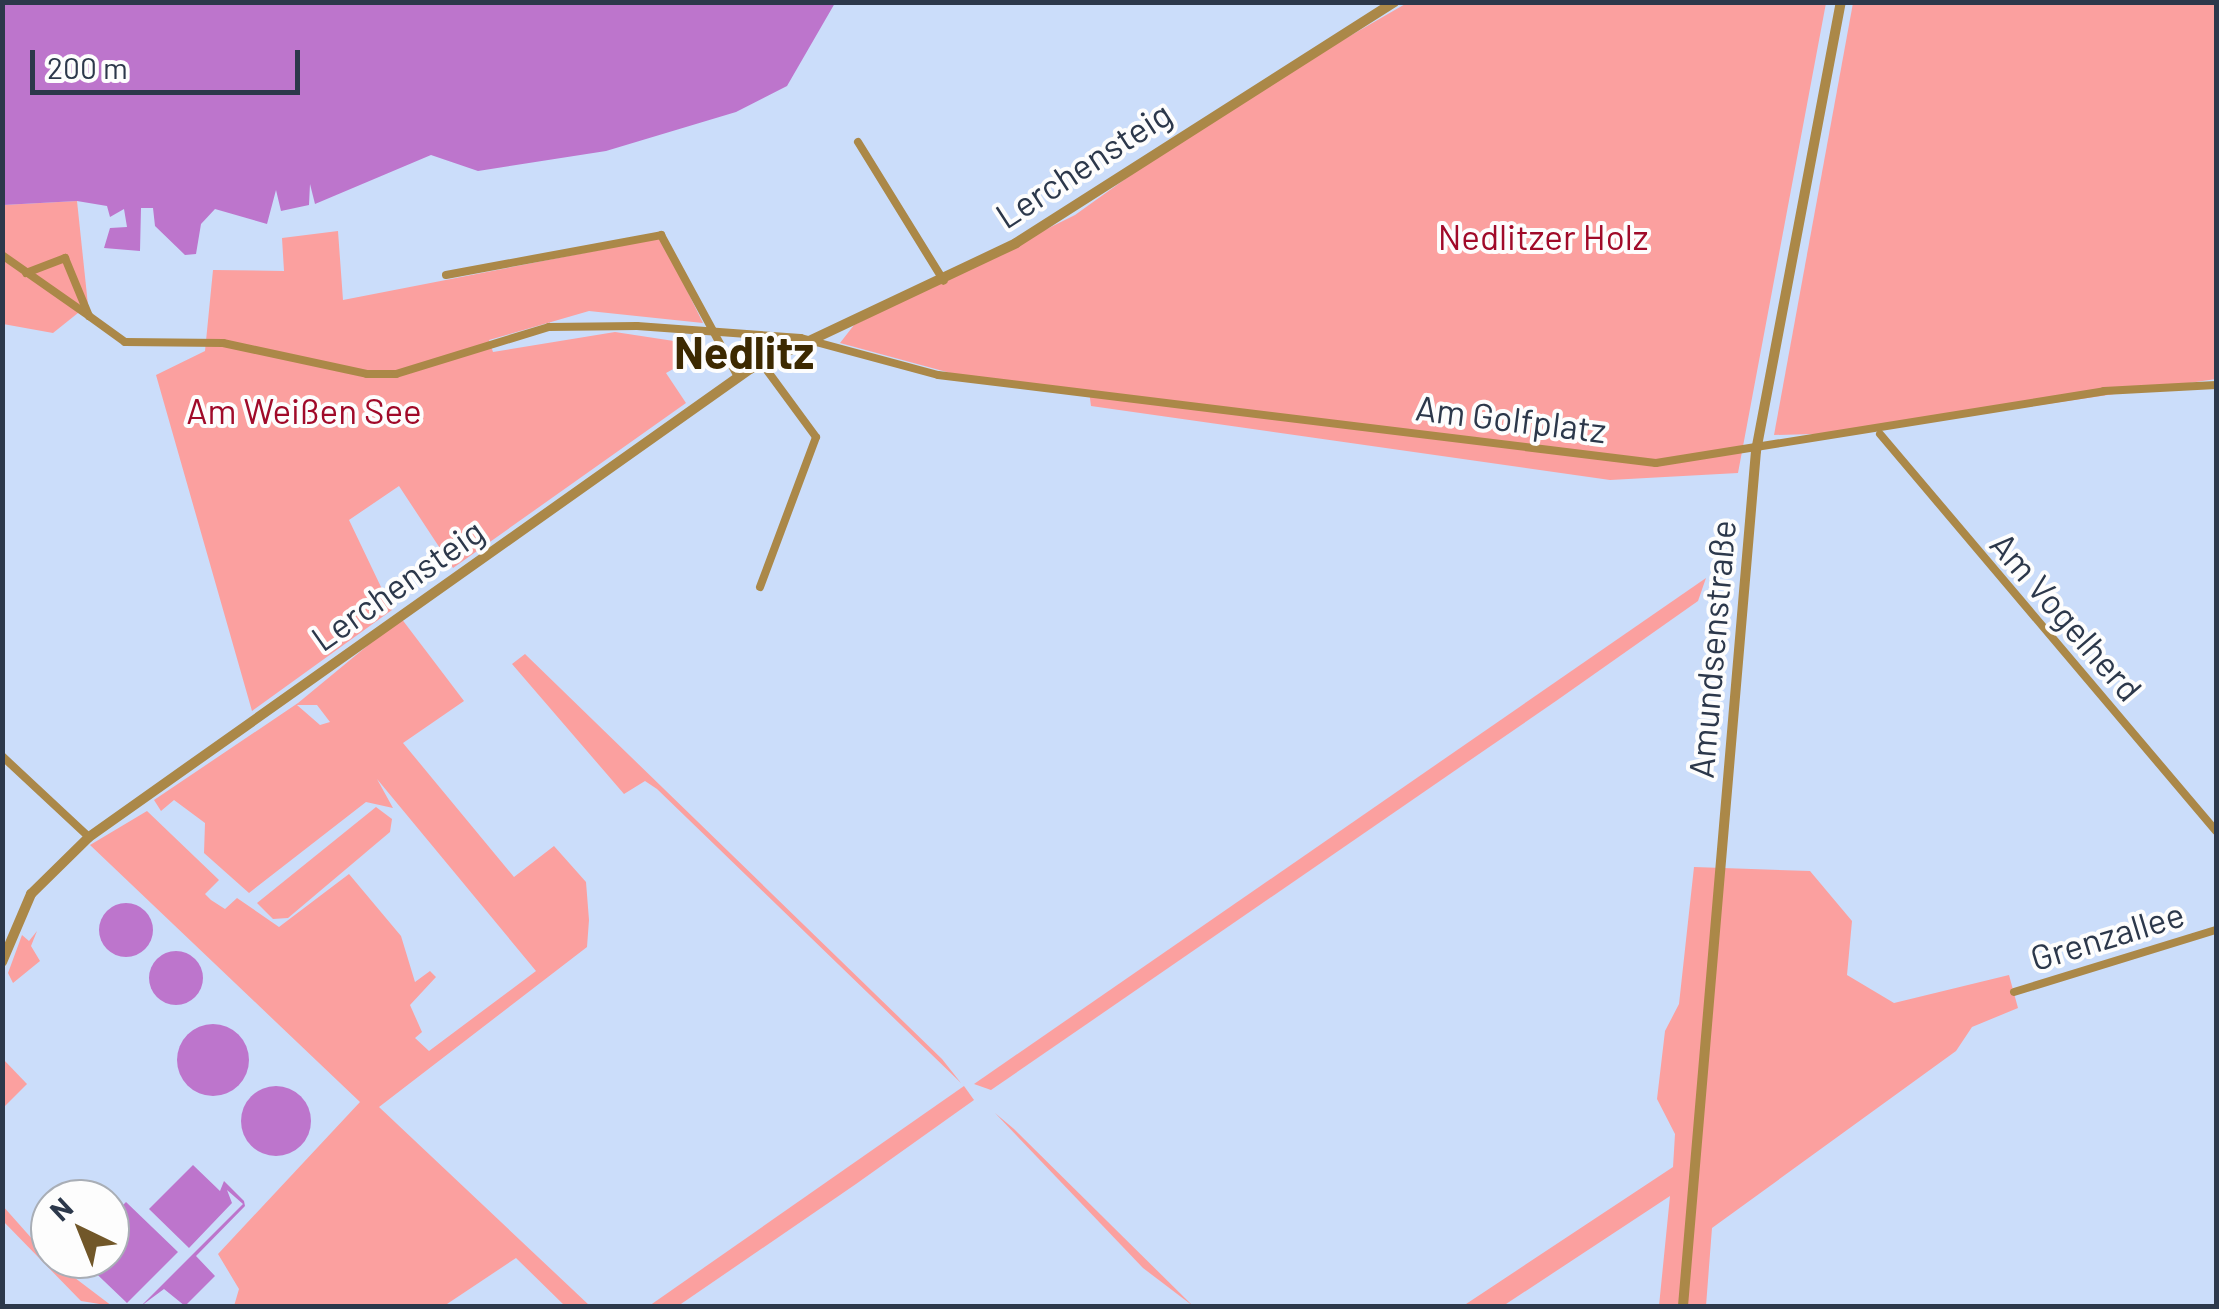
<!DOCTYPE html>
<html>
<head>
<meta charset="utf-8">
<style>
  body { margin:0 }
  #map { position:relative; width:2219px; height:1309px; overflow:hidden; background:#cbddfa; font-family:Barlow,sans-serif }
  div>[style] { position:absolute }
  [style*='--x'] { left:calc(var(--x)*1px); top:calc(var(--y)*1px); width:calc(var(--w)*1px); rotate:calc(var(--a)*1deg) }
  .green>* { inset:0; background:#fba09f }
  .water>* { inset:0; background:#bd75cc }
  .round { border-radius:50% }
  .minor>* { height:8px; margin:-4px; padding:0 4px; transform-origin:4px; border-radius:4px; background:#ab8848 }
  .tertiary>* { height:10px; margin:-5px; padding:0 5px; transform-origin:5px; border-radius:5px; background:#ab8848 }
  span { translate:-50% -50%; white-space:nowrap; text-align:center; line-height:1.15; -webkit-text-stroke:8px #fdfdfd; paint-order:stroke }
  .street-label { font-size:35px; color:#2c384b }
  .park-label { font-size:35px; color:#a00a29 }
  .district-label { font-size:45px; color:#3c2901; font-weight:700 }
  .frame { position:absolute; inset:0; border:5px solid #2c384b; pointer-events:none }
  .north { position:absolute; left:30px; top:1179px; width:100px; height:100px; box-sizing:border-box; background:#fdfdfd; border:2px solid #a9aeb6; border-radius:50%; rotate:317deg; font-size:28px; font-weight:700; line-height:40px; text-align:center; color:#2c384b }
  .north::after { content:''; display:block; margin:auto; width:35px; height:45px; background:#715729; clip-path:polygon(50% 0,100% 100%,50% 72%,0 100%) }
  .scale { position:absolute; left:30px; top:50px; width:270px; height:45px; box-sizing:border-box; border:5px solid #2c384b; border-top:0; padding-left:12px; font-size:30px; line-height:35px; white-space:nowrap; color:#2c384b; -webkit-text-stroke:8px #fdfdfd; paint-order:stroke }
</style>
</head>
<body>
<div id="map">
  <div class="green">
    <i style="clip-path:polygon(1407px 3px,1826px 3px,1738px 473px,1610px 480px,1091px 406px,1089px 391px,954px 374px,840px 343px,854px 325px,1075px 215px,1223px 109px)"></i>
    <i style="clip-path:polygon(1853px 3px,2216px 3px,2216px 379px,1852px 433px,1774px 435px)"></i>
    <i style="clip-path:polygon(77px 201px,88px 305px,53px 333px,3px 324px,3px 205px)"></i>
    <i style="clip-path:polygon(338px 231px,343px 300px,661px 238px,703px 323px,589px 311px,489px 340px,493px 352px,615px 332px,713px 347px,666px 373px,686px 403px,453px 568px,399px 486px,349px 520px,392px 610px,252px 711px,156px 375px,205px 351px,213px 270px,284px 271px,282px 238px)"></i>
    <i style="clip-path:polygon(1706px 578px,1698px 601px,1556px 701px,991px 1090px,974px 1084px)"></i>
    <i style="clip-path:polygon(evenodd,401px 618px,464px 701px,403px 743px,514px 877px,554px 846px,586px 882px,589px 920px,587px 947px,379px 1107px,590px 1306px,565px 1306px,516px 1258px,444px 1306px,234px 1306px,239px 1289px,218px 1254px,360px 1102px,90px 845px,147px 811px,219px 880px,205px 894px,211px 900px,225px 909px,237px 898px,279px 927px,349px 874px,401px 936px,415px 982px,430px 971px,436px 977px,410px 1005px,422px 1032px,415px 1038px,429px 1051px,536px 971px,377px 779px,393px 808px,366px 802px,249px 893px,204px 853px,205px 823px,174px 800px,161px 811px,154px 800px,298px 703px,401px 618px,297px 705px,317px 705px,330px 722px,320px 725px,297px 705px)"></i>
    <i style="clip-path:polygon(525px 654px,942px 1059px,961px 1083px,657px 789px,645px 781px,624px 794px,512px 664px)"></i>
    <i style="clip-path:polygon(376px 807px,392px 819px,390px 832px,288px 918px,273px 919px,257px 903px)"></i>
    <i style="clip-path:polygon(1694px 867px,1810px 871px,1852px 921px,1847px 975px,1894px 1003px,2009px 975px,2018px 1008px,1972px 1027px,1956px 1051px,1712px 1228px,1706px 1306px,1659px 1306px,1670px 1196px,1503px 1306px,1463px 1306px,1673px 1167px,1675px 1134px,1657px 1099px,1665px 1031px,1679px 1004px)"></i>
    <i style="clip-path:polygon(37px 931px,31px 946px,40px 961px,13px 983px,8px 973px,22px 935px,29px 941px)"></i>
    <i style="clip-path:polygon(3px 1059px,27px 1084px,3px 1108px)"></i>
    <i style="clip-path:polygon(964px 1086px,974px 1100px,856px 1184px,678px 1306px,649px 1306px)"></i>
    <i style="clip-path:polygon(995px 1113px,1014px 1129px,1193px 1306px,1143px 1268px)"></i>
    <i style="clip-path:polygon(2px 1205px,50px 1259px,112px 1306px,81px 1301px,3px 1221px)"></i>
  </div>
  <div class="water">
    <i style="clip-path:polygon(3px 2px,834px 2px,835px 3px,787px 86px,736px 112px,606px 151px,478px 171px,431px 155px,315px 204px,310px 184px,309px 205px,281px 211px,276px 190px,267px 224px,215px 209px,201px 224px,196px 254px,185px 255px,155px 226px,153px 208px,141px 208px,140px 251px,104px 248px,110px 228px,127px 227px,124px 209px,110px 217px,107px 206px,77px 201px,3px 205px)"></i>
    <i class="round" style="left:99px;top:903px;width:54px;height:54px"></i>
    <i class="round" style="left:149px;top:951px;width:54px;height:54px"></i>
    <i class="round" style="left:177px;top:1024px;width:72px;height:72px"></i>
    <i class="round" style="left:241px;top:1086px;width:70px;height:70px"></i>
    <i style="clip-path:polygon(193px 1165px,220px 1191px,224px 1181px,244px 1201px,245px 1206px,196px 1256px,215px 1276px,185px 1306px,164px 1289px,141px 1306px,243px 1204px,227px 1190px,232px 1203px,189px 1248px,149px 1209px)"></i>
    <i style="clip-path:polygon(126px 1202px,178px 1252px,127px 1303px,81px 1259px,110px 1259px,110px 1218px)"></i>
  </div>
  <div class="minor">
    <i style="--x:858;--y:142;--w:163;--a:58.3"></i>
    <i style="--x:2;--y:255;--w:106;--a:35"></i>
    <i style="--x:26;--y:273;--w:42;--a:-21"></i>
    <i style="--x:65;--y:258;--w:63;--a:67.5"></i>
    <i style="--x:89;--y:316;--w:44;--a:35.8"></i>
    <i style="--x:125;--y:342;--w:98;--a:0.6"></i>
    <i style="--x:223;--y:343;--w:147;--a:12.1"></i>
    <i style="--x:367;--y:374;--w:29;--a:0"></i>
    <i style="--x:396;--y:374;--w:160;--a:-17.1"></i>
    <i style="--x:549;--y:327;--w:88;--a:-0.7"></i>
    <i style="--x:637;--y:326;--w:164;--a:4.2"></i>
    <i style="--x:801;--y:338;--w:142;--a:15.1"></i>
    <i style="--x:938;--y:375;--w:723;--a:6.99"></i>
    <i style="--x:1656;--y:463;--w:454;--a:-9.1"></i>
    <i style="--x:2104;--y:391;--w:112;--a:-3.1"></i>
    <i style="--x:446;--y:275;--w:219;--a:-10.5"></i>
    <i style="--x:661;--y:235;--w:162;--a:61.5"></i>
    <i style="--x:1880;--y:434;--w:520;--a:49.76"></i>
    <i style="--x:760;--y:587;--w:160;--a:-69.5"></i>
    <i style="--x:816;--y:437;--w:93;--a:-126.3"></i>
    <i style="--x:2;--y:756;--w:119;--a:43"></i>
    <i style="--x:2014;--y:992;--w:211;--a:-17.1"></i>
  </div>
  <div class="tertiary">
    <i style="--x:2;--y:962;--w:74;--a:-66.9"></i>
    <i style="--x:31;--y:894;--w:81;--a:-44.5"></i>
    <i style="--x:89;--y:837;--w:810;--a:-35.3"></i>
    <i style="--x:750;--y:369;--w:294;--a:-25.3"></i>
    <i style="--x:1016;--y:243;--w:449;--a:-32.5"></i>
    <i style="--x:1683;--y:1306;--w:858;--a:-85.12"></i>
    <i style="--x:1756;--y:451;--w:457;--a:-79.3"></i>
  </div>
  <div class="street-label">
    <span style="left:1083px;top:164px;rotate:-33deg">Lerchensteig</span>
    <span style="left:1511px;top:418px;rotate:7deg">Am Golfplatz</span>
    <span style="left:397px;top:584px;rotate:-35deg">Lerchensteig</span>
    <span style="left:2067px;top:616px;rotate:49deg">Am Vogelherd</span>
    <span style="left:1711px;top:649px;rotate:-85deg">Amundsenstraße</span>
    <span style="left:2107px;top:935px;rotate:-17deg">Grenzallee</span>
  </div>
  <div class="park-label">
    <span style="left:1543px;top:236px">Nedlitzer Holz</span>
    <span style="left:304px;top:410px">Am Weißen See</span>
  </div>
  <div class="district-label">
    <span style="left:744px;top:352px">Nedlitz</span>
  </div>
  <div class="frame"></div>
  <div class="north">N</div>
  <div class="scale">200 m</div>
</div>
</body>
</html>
